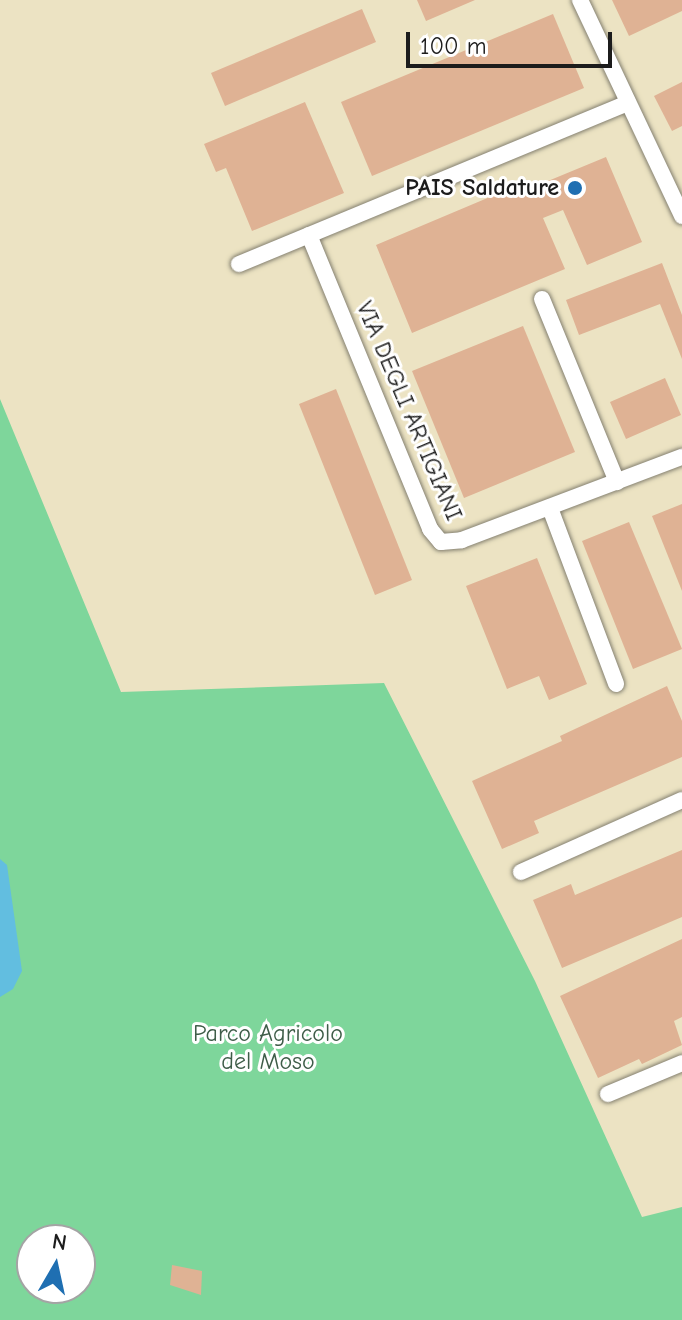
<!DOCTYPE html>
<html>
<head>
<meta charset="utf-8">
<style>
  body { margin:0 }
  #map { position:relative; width:682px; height:1320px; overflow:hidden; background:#ece3c3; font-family:"Comic Neue",sans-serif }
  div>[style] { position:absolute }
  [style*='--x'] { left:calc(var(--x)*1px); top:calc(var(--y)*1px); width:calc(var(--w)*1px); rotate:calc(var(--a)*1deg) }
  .green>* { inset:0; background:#7ed69b }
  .water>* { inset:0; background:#62bee0 }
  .building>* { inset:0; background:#dfb294 }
  .roads { filter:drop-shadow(0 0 2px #848070) drop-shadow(0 0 2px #848070) }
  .minor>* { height:16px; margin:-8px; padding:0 8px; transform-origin:8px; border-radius:8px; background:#fff }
  .dots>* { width:22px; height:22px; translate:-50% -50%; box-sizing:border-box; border:4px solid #fff; border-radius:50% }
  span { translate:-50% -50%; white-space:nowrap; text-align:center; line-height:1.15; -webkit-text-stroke:6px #fff; paint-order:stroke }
  .poi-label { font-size:24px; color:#1c1c1c; font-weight:700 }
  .right { translate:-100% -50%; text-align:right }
  .street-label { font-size:24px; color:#1c1c1c }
  .park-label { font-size:24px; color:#3e5d48 }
  .north { position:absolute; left:16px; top:1224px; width:80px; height:80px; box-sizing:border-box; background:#fff; border:2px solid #a4a4a4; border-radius:50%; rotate:9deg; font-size:22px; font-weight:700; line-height:32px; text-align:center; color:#1c1c1c }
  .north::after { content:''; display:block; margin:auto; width:28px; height:36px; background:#1f6fb2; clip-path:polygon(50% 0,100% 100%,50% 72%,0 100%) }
  .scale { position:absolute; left:406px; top:32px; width:206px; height:36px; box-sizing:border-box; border:4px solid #1c1c1c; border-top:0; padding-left:10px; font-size:24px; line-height:28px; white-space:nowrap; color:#1c1c1c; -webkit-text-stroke:6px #fff; paint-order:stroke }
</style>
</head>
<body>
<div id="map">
  <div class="green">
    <i style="clip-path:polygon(evenodd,0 399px,121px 692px,384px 683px,535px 981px,642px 1217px,682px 1207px,682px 1320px,0 1320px,0 399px,32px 1240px,80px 1240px,80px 1288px,32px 1288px,32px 1240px)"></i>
  </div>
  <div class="water">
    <i style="clip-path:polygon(0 859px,7px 865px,22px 971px,13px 989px,0 997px)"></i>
  </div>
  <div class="building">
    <i style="clip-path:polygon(417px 0,475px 0,426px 21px)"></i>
    <i style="clip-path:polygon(612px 0,682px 0,682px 11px,629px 36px)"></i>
    <i style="clip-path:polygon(362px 9px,376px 42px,225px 106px,211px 73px)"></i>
    <i style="clip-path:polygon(553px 14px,584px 88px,372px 176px,341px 102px)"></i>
    <i style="clip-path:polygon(682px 82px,682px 126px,672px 131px,654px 96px)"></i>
    <i style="clip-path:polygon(305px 102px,344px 193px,252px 231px,226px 168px,216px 172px,204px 144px)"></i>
    <i style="clip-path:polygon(606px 157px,642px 242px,587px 265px,563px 210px,543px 218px,565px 269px,412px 333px,376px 245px,528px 181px,531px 188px)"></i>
    <i style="clip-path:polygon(662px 263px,682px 315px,682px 359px,660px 304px,579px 335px,566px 300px)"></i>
    <i style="clip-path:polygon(523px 326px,575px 452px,464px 498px,412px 371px)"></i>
    <i style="clip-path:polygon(665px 378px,681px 415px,626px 439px,610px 402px)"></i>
    <i style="clip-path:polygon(336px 389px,412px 580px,375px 595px,299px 404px)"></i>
    <i style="clip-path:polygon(682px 504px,682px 591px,652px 516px)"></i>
    <i style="clip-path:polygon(629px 522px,682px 649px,633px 669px,582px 541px)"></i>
    <i style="clip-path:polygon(537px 558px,587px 684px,549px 700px,539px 676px,507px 689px,466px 586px)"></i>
    <i style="clip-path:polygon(667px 686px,682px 721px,682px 757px,534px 821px,539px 833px,502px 849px,472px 781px,562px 741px,560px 736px)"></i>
    <i style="clip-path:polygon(682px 850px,682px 917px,562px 968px,533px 900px,571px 884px,575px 895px)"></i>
    <i style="clip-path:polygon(682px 939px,682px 1017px,674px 1021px,682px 1045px,642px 1064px,639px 1059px,598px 1078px,560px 996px)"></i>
    <i style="clip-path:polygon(172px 1265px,202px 1271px,201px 1295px,170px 1285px)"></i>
  </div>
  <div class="roads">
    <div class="minor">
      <i style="--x:580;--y:0;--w:239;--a:64.7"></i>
      <i style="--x:309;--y:235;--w:318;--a:67.6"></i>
      <i style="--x:430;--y:529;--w:17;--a:50"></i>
      <i style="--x:441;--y:542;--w:21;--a:-5"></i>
      <i style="--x:462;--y:540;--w:235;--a:-20.7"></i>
      <i style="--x:239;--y:264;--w:421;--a:-22.5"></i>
      <i style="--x:542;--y:299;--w:198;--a:67.7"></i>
      <i style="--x:550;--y:508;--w:188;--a:69.4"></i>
      <i style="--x:521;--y:872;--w:176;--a:-24.1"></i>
      <i style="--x:608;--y:1094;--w:80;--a:-22.7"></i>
    </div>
  </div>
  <div class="dots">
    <i style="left:575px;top:188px;background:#1f6fb2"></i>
  </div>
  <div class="poi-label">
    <span class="right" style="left:559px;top:188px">PAIS Saldature</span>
  </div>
  <div class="street-label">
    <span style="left:409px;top:411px;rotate:67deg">VIA DEGLI ARTIGIANI</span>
  </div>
  <div class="park-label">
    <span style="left:268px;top:1048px">Parco Agricolo<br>del Moso</span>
  </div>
  <div class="north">N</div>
  <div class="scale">100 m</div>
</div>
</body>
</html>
